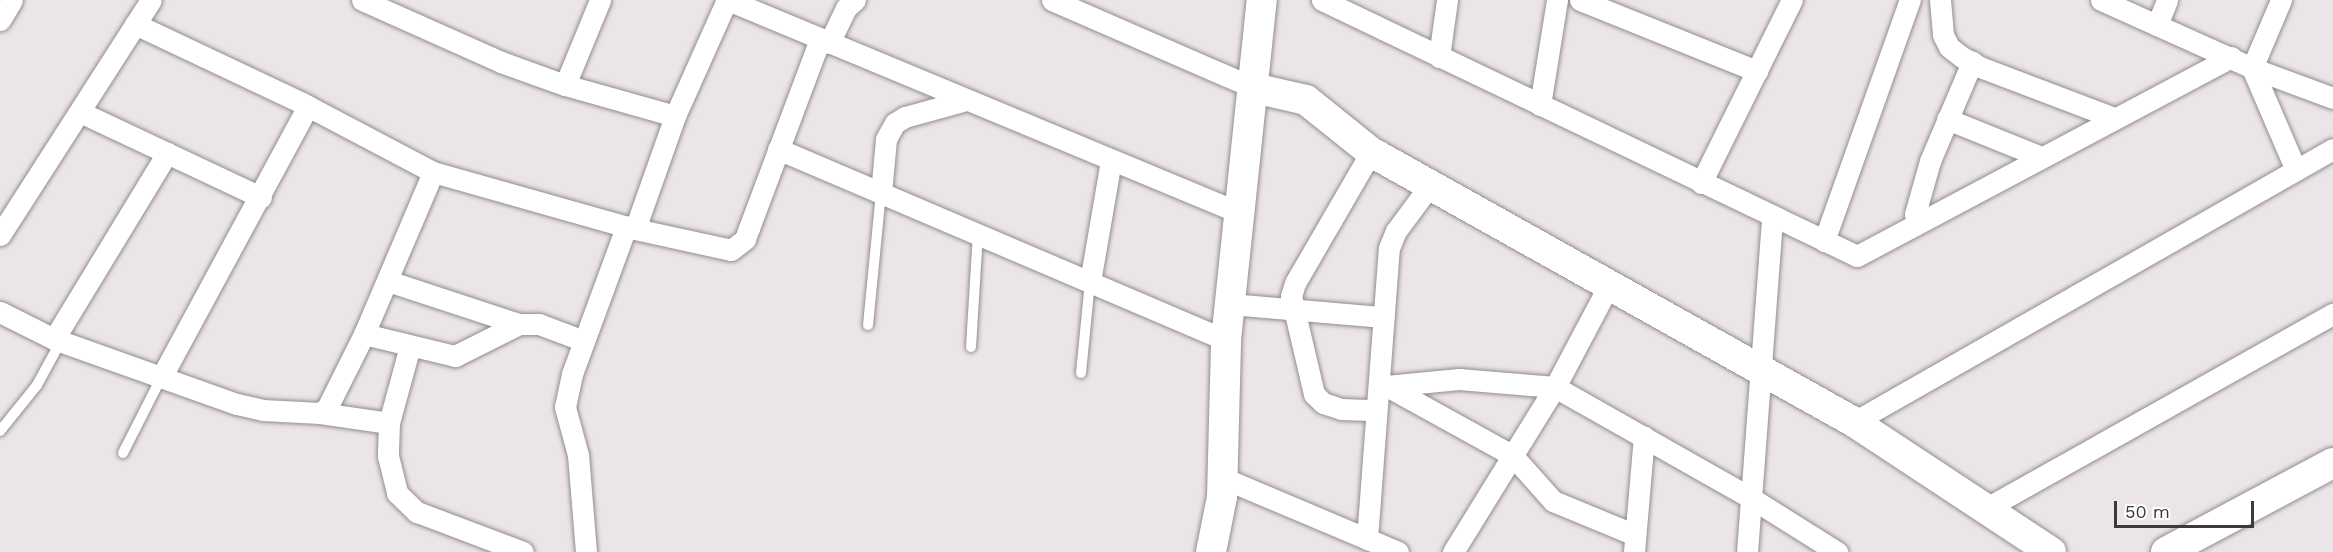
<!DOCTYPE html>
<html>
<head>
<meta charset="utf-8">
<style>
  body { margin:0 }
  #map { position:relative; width:2333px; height:552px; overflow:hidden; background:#ece5e7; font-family:"Work Sans",sans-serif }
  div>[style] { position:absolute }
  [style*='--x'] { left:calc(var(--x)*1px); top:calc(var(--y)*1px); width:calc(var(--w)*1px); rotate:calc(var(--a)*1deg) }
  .roads { filter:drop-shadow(0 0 2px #928c8e) drop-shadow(0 0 2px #928c8e) }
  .lane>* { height:10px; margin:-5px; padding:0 5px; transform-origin:5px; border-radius:5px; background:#fff }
  .street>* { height:21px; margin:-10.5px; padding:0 10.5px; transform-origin:10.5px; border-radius:10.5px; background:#fff }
  .secondary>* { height:30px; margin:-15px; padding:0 15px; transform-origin:15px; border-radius:15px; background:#fff }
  span { translate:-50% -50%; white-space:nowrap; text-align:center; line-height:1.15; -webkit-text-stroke:6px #fff; paint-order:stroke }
  .scale { position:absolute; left:2114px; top:501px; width:140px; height:27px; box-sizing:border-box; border:3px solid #3b393a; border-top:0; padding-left:8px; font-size:18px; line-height:21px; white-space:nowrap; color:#3b393a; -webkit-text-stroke:4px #fff; paint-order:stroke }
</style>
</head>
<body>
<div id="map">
  <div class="roads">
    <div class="lane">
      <i style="--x:868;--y:325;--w:133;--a:-84.4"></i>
      <i style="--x:971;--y:347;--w:113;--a:-86.5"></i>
      <i style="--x:1081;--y:373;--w:91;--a:-84.4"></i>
      <i style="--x:0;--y:431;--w:59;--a:-51.2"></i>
      <i style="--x:37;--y:385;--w:50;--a:-61.4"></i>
      <i style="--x:123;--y:453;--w:86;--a:-63.1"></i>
    </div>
    <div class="street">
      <i style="--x:362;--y:0;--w:152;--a:24"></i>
      <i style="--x:501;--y:62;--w:68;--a:19.8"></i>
      <i style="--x:565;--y:85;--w:114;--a:15.7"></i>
      <i style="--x:728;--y:0;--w:555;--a:22.59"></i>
      <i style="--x:1052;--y:0;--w:220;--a:23.5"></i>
      <i style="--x:1322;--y:0;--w:593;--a:25.57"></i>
      <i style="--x:1857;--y:256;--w:424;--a:-28"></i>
      <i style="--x:1580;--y:0;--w:191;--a:21.9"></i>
      <i style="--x:1940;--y:0;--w:35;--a:85"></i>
      <i style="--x:1943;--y:35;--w:13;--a:63"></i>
      <i style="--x:1949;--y:47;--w:16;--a:38"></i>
      <i style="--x:1962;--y:57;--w:21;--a:29"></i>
      <i style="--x:1980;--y:67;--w:143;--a:20.8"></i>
      <i style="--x:2101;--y:0;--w:166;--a:24.2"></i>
      <i style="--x:2252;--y:68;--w:86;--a:20.3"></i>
      <i style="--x:2281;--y:0;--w:74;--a:113.1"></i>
      <i style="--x:2252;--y:68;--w:111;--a:66.7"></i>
      <i style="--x:0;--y:20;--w:23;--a:-59"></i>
      <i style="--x:135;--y:24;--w:185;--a:25.3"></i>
      <i style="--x:302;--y:103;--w:148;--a:27.8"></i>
      <i style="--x:433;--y:172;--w:210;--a:15.8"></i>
      <i style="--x:635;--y:229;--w:98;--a:12.3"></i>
      <i style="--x:731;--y:250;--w:18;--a:-38"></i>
      <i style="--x:745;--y:239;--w:12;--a:-70"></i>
      <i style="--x:749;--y:228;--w:202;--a:-69.4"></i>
      <i style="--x:2157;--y:25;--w:27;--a:-68"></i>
      <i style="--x:829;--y:43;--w:39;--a:-64"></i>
      <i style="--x:846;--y:8;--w:12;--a:-42"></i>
      <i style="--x:1439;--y:57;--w:58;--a:-82"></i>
      <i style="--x:565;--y:85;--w:92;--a:-67.6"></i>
      <i style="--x:1540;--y:105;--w:106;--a:-80.8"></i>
      <i style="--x:80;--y:112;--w:200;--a:25.2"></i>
      <i style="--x:1947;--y:119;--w:101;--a:22"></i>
      <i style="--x:778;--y:149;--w:487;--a:23.1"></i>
      <i style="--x:1371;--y:152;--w:151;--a:120.1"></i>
      <i style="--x:1295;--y:283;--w:14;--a:107"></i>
      <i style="--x:1291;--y:296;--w:101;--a:76.8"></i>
      <i style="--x:1314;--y:394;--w:13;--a:45"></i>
      <i style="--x:1323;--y:403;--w:19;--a:18"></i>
      <i style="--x:1341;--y:409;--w:35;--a:2"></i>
      <i style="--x:1701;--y:183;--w:204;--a:-63.6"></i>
      <i style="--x:881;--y:193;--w:54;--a:-84.7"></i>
      <i style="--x:886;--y:139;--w:18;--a:-61"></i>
      <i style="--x:895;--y:123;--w:12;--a:-31"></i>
      <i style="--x:905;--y:117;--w:63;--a:-15.6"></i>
      <i style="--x:1917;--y:223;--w:9;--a:-103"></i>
      <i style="--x:1915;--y:214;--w:55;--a:-74.2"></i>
      <i style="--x:1930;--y:161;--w:108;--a:-67"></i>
      <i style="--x:635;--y:229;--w:120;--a:-70.5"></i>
      <i style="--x:675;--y:116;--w:127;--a:-65.9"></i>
      <i style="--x:0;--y:235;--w:279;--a:-57.3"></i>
      <i style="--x:1824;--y:241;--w:256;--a:-70.4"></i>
      <i style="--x:388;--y:281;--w:138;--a:18.2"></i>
      <i style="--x:1090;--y:282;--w:124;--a:-80.2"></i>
      <i style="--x:1230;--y:304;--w:154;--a:4.9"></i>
      <i style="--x:0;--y:312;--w:60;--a:26.6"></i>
      <i style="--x:54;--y:339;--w:194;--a:19.6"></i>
      <i style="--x:237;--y:404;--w:27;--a:13"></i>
      <i style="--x:263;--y:410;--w:57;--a:3"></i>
      <i style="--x:320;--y:413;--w:9;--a:-36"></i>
      <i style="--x:327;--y:408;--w:83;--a:-63.4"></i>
      <i style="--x:364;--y:334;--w:176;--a:-66.9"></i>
      <i style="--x:364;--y:334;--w:94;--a:13.6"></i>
      <i style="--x:455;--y:356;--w:72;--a:-26.6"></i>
      <i style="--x:519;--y:324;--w:20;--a:0"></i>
      <i style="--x:539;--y:324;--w:48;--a:20.7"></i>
      <i style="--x:54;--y:339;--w:218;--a:-58.7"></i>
      <i style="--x:410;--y:346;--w:80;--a:105.3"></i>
      <i style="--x:389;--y:423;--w:33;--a:92"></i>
      <i style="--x:388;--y:456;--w:38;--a:76"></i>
      <i style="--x:397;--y:493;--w:28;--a:44"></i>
      <i style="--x:417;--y:512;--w:113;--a:20.7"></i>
      <i style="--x:162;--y:376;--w:307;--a:-61.6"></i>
      <i style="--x:1385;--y:385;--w:145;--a:28.9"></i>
      <i style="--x:1512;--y:455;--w:62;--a:48.3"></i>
      <i style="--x:1553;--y:501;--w:89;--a:22.5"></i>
      <i style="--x:1386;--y:386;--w:73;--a:-5.5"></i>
      <i style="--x:1459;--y:379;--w:96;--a:4.8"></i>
      <i style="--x:1555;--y:387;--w:225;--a:29.5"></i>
      <i style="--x:1751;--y:498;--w:102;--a:32.1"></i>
      <i style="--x:320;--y:413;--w:70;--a:8.2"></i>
      <i style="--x:1854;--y:422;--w:551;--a:-29.68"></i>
      <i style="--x:1223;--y:478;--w:190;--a:22.9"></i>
      <i style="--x:1985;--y:509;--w:399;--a:-29.3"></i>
      <i style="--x:1367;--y:539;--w:292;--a:-85.7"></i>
      <i style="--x:1389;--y:248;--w:18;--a:-68"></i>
      <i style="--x:1396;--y:231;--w:57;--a:-53.5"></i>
      <i style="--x:586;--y:552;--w:97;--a:-94.7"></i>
      <i style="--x:578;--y:455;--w:50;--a:-105.2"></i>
      <i style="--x:565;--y:407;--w:34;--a:-78"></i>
      <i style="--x:572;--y:374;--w:157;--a:-69.8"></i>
      <i style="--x:1453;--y:552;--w:194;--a:-58.3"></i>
      <i style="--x:1555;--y:387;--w:115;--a:-62.1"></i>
      <i style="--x:1634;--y:552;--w:116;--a:-85.1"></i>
      <i style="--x:1747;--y:552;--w:337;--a:-85.7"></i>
    </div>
    <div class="secondary">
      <i style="--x:1254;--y:88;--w:53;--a:13"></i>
      <i style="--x:1306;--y:100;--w:83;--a:38.7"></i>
      <i style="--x:1371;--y:152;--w:553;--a:29.21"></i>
      <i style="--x:1854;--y:422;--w:236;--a:33.4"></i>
      <i style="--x:1211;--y:552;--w:56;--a:-78.7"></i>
      <i style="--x:1222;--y:497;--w:157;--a:-88.5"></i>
      <i style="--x:1226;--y:340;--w:342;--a:-84"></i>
      <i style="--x:2166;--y:552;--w:189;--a:-28.1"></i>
    </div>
  </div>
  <div class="scale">50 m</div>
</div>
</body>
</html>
